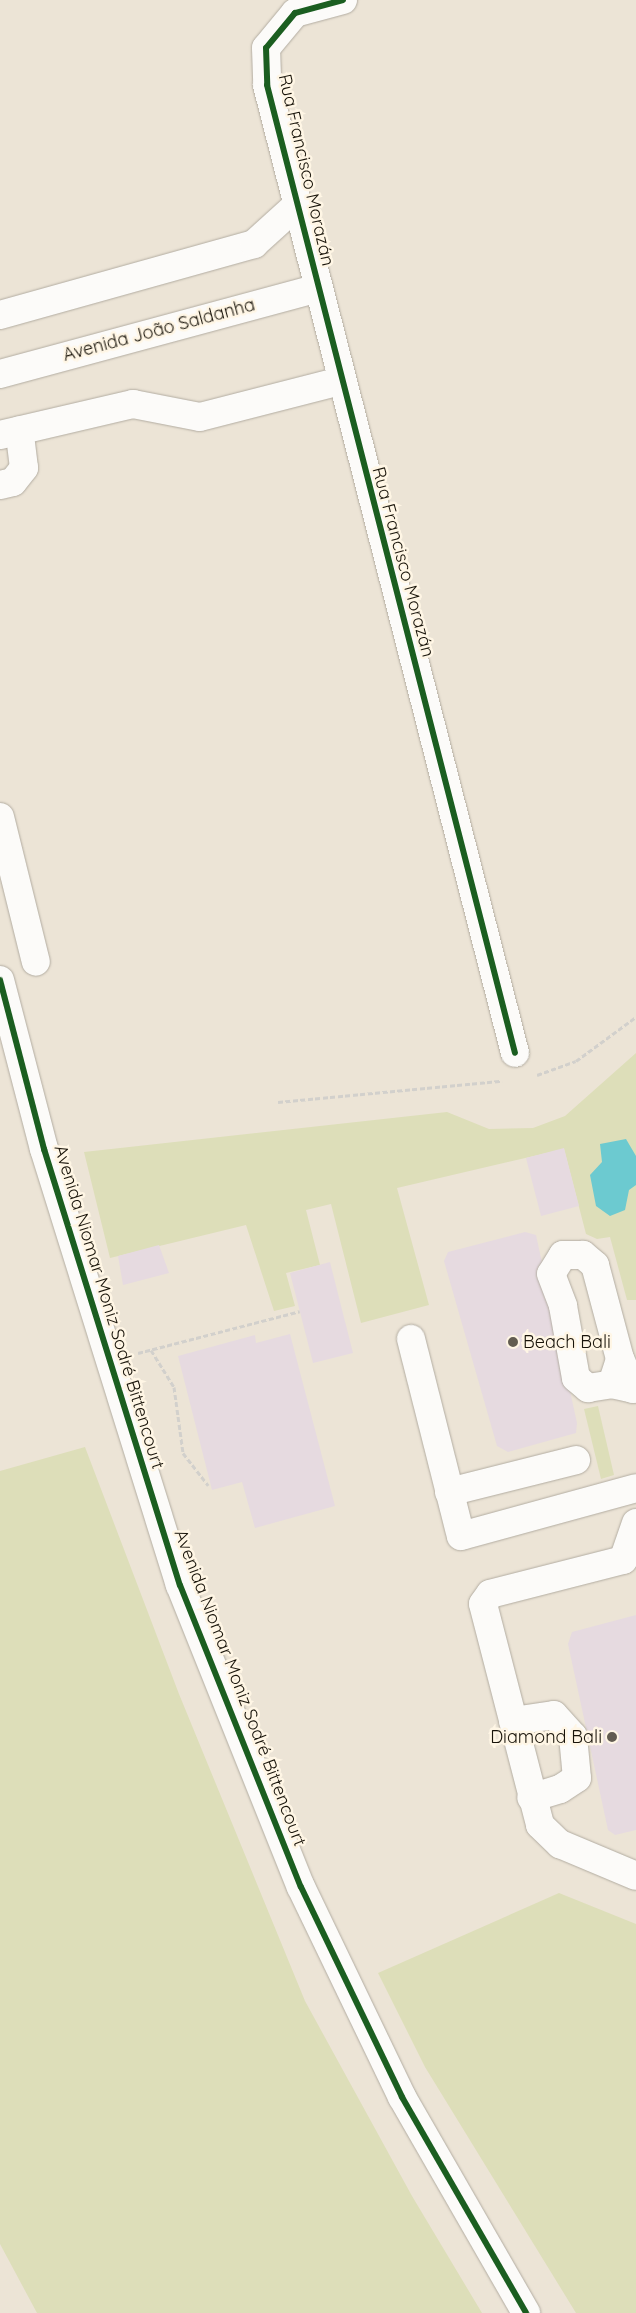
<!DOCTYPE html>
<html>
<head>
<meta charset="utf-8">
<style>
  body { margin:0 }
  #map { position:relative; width:636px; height:2313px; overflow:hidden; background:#ece4d6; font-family:Quicksand,sans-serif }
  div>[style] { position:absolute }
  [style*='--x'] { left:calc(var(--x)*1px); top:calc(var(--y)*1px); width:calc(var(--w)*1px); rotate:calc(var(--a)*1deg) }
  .green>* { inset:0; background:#dddeb9 }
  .water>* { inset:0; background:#6ccad0 }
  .building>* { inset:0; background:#e6dae0 }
  .path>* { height:3px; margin-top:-1.5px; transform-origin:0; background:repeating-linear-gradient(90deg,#d2d0cc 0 5px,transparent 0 7.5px) }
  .roads { filter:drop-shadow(0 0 1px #b2aca1) drop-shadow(0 0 1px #b2aca1) }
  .minor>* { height:28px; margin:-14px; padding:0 14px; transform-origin:14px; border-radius:14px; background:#fcfbf9 }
  .cycleway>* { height:6px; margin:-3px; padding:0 3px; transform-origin:3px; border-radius:3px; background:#1b5e20 }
  .dots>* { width:14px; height:14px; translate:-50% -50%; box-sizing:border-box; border:2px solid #fff6e5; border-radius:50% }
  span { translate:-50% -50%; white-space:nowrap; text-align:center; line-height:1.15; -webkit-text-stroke:5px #fff6e5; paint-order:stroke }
  .street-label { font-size:18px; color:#181309 }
  .poi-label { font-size:18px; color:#181309 }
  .left { translate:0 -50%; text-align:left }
  .right { translate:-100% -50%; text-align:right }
</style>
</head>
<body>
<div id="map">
  <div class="green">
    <i style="clip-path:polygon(636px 1053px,636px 1300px,627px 1300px,610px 1237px,597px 1239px,586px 1234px,564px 1149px,397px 1188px,429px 1305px,361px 1323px,331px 1204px,306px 1210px,320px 1265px,286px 1273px,295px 1306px,274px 1311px,246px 1225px,110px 1258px,84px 1152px,447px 1112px,489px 1129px,533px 1128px,565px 1116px)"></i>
    <i style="clip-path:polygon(598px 1406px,614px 1475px,601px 1479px,584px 1409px)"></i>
    <i style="clip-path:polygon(85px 1447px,179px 1694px,305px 2001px,412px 2196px,482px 2313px,37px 2313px,0 2244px,0 1471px)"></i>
    <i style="clip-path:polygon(559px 1893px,636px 1924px,636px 2313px,576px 2313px,425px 2067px,378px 1973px)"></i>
  </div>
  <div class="water">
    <i style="clip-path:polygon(626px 1139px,636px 1156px,636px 1185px,629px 1190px,625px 1210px,610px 1216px,596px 1206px,590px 1175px,602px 1162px,600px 1144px)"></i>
  </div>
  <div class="building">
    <i style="clip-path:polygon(564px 1148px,579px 1206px,541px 1216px,526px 1158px)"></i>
    <i style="clip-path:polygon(525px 1232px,536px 1235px,577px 1423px,576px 1433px,508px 1452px,497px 1446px,444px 1261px,448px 1252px)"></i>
    <i style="clip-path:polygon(159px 1245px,169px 1273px,123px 1285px,118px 1256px)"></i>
    <i style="clip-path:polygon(330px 1262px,353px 1353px,313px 1363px,290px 1273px)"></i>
    <i style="clip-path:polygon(290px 1334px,335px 1506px,255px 1528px,242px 1482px,212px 1490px,178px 1356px,255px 1335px,256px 1343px)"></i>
    <i style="clip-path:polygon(636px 1615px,636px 1830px,615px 1835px,608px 1830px,568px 1644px,572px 1632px)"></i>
  </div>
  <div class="path">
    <i style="--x:537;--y:1075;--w:41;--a:-19.7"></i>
    <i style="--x:576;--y:1061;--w:74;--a:-36.3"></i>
    <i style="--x:278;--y:1102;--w:225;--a:-5.4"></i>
    <i style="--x:151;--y:1350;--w:44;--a:58.1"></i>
    <i style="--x:174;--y:1387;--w:67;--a:82.2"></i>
    <i style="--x:183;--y:1453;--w:41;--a:52"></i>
    <i style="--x:138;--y:1353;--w:167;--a:-14.5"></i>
  </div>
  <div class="roads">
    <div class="minor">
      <i style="--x:343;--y:0;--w:50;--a:164.8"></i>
      <i style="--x:295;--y:13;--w:45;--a:129.6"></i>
      <i style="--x:266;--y:48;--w:37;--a:88"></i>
      <i style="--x:267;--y:85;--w:999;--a:75.63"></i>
      <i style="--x:0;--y:315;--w:264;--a:-15.6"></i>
      <i style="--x:254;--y:244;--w:58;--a:-42.2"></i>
      <i style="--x:0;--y:374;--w:329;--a:-15.1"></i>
      <i style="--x:0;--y:435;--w:137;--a:-13.1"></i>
      <i style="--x:133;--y:404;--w:68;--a:11"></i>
      <i style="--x:200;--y:417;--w:145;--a:-14.4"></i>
      <i style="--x:0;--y:485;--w:13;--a:-13"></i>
      <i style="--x:13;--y:482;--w:18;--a:-52"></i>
      <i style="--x:24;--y:468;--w:38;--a:-97"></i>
      <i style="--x:0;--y:817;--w:149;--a:76.1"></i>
      <i style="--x:0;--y:980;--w:175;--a:75.4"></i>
      <i style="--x:44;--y:1149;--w:457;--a:72.7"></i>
      <i style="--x:180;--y:1585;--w:325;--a:68.2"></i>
      <i style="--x:301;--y:1887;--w:233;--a:64.3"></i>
      <i style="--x:402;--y:2097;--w:249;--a:60.1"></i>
      <i style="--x:411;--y:1339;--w:203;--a:75.8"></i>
      <i style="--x:461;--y:1536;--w:181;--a:-15.3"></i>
      <i style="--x:612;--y:1384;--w:26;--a:-72"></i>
      <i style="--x:620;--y:1359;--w:97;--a:-104.9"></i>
      <i style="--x:595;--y:1265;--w:16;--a:-140"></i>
      <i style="--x:583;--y:1255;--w:20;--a:180"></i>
      <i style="--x:563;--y:1255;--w:22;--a:122"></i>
      <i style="--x:551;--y:1274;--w:34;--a:69"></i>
      <i style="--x:563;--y:1306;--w:73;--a:79.8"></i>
      <i style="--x:576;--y:1378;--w:16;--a:40"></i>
      <i style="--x:588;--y:1388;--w:24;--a:-9"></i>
      <i style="--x:612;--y:1384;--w:22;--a:13"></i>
      <i style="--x:633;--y:1389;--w:33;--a:-113"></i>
      <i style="--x:449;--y:1492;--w:131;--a:-14.1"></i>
      <i style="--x:636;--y:1523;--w:39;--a:109"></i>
      <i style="--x:623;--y:1560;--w:137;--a:165.7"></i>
      <i style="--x:490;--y:1594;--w:12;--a:125"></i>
      <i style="--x:483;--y:1604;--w:228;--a:75.5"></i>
      <i style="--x:540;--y:1825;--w:28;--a:44"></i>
      <i style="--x:560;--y:1844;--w:82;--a:22.8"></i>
      <i style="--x:513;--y:1721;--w:41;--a:-8.3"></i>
      <i style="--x:554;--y:1715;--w:28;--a:48"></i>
      <i style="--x:573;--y:1736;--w:42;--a:84.6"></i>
      <i style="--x:577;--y:1778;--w:20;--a:147"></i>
      <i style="--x:560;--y:1789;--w:30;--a:163"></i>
    </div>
  </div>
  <div class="cycleway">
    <i style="--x:343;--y:0;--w:50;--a:164.8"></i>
    <i style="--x:295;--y:13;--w:45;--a:129.6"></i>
    <i style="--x:266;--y:48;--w:37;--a:88"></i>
    <i style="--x:267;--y:85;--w:999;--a:75.63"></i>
    <i style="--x:0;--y:980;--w:175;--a:75.4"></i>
    <i style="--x:44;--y:1149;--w:457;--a:72.7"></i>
    <i style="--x:180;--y:1585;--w:325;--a:68.2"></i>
    <i style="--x:301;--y:1887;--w:233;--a:64.3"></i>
    <i style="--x:402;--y:2097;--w:249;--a:60.1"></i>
  </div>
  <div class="dots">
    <i style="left:513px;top:1342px;background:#625c51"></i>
    <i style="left:612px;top:1737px;background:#625c51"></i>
  </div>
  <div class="street-label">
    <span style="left:306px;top:170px;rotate:77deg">Rua Francisco Morazán</span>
    <span style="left:159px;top:330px;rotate:-15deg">Avenida João Saldanha</span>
    <span style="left:403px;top:562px;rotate:75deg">Rua Francisco Morazán</span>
    <span style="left:109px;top:1307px;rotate:73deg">Avenida Niomar Moniz Sodré Bittencourt</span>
    <span style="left:240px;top:1688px;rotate:69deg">Avenida Niomar Moniz Sodré Bittencourt</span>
  </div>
  <div class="poi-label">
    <span class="left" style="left:523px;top:1342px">Beach Bali</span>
    <span class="right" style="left:602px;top:1737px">Diamond Bali</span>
  </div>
</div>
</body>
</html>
